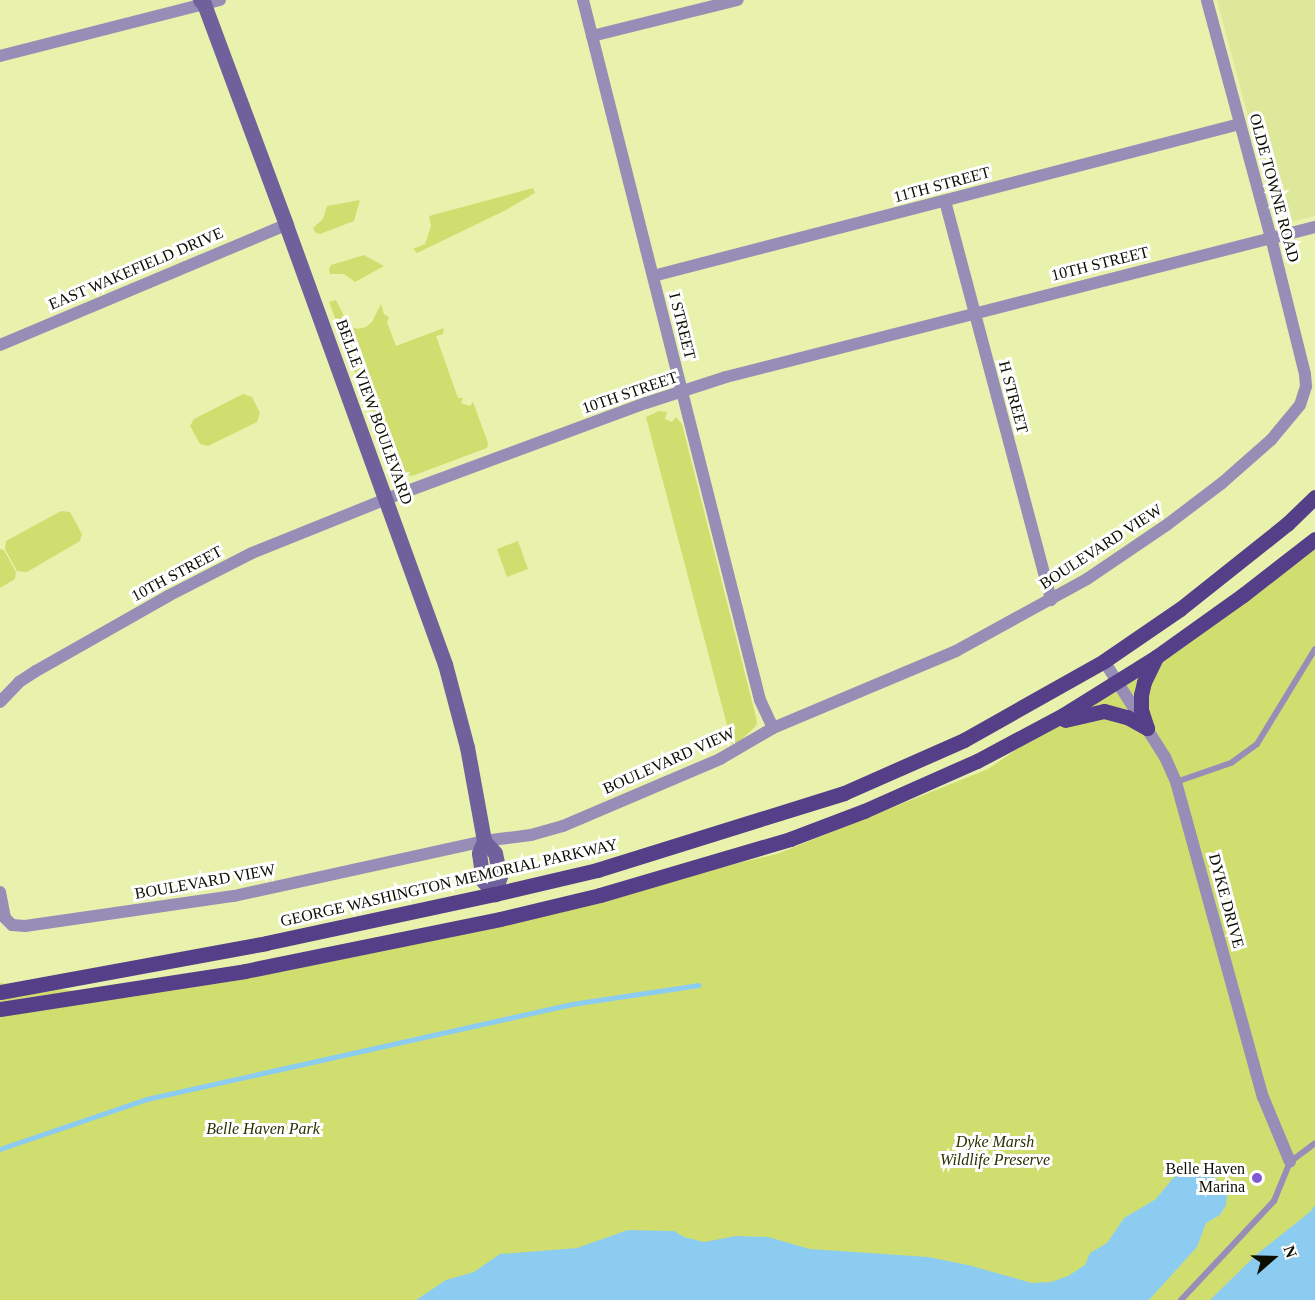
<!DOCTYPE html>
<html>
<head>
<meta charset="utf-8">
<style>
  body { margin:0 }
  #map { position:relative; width:1315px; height:1300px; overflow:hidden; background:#e8f2ad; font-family:Georgia,serif }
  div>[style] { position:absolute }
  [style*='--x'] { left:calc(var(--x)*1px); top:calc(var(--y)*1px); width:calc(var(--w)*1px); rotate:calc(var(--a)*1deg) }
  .built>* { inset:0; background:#dee89b }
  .green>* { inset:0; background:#d0de70 }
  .water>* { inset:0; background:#8dccf1 }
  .stream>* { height:4.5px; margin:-2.25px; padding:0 2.25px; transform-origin:2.25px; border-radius:2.25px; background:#8dccf1 }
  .service>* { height:6px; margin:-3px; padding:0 3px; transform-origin:3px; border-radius:3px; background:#978eb7 }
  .minor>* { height:12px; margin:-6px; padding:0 6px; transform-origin:6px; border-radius:6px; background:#978eb7 }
  .secondary>* { height:15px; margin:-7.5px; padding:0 7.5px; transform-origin:7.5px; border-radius:7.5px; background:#70609c }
  .primary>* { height:15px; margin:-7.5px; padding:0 7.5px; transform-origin:7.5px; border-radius:7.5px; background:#553f88 }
  .dots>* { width:16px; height:16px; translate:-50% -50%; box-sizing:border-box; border:3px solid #fff; border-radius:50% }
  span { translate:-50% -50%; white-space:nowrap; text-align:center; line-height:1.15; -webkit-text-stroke:6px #fff; paint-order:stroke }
  .street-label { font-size:16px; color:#0c0e00 }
  .park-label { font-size:16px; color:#2c3000; font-style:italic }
  .poi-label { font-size:16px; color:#0c0e00 }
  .right { translate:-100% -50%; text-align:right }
  .north { position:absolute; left:1243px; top:1228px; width:60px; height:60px; -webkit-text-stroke:4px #fff; paint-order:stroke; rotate:70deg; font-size:16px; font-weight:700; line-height:24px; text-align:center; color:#0c0e00 }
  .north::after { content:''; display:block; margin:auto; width:21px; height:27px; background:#0c0e00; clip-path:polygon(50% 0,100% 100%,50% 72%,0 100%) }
</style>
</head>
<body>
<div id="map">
  <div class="built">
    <i style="clip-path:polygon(1217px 0,1315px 0,1315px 216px,1294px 221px,1275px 217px)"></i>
  </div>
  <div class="green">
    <i style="clip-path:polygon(533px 188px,535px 193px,506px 210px,417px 253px,413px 249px,425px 244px,431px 226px,429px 216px)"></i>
    <i style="clip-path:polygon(360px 200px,354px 221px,320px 234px,316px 233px,313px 228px,323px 219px,327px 206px)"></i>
    <i style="clip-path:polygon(364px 255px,384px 266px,355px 282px,344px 274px,330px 274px,329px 269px,331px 265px)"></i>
    <i style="clip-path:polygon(336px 300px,349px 326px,358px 329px,366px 327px,372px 322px,381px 304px,384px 314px,389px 317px,387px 322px,396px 346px,444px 328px,443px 334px,436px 336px,458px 398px,463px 398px,461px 403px,470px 406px,473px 402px,488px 443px,487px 448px,412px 476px,394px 471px,389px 464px,329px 302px)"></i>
    <i style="clip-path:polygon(243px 394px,252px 397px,260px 413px,257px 422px,208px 446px,200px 444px,190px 426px,194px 419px)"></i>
    <i style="clip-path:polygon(659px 411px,667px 412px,665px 419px,672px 422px,676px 417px,682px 424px,756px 717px,757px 724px,753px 729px,739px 742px,732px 744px,646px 417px)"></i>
    <i style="clip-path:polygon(61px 511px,70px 512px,82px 534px,80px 541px,27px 572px,17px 571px,5px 549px,6px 541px)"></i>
    <i style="clip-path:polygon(1315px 539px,1315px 1300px,0 1300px,0 983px,105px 994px,500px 919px,777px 854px,988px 769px,1116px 682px)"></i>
    <i style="clip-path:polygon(518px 541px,528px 569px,507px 577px,497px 549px)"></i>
    <i style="clip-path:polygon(0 549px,4px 550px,16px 572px,15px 579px,0 588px)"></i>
  </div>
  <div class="water">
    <i style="clip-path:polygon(1201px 1167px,1221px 1183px,1227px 1195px,1226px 1205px,1220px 1215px,1206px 1223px,1197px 1247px,1149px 1300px,416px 1300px,446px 1280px,474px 1272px,500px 1254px,577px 1248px,628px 1230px,674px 1231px,684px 1237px,704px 1242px,736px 1236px,768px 1237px,810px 1249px,928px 1257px,968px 1265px,1032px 1283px,1051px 1282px,1068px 1276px,1085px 1265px,1090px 1253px,1107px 1243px,1124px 1218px,1156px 1199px,1173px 1178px,1187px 1170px)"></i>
    <i style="clip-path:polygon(1315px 1205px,1315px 1300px,1210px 1300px,1257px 1254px,1311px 1211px)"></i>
  </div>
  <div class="stream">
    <i style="--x:0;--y:1149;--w:155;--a:-18.8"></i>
    <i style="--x:147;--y:1099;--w:435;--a:-12.6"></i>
    <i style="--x:572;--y:1004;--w:128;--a:-8.5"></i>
  </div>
  <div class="service">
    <i style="--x:1176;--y:782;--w:58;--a:-19.1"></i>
    <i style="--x:1231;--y:763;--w:32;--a:-36"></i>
    <i style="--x:1257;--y:744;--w:111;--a:-58.6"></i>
    <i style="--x:1181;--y:1300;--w:136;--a:-46.8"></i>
    <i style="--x:1274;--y:1201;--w:42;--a:-67.7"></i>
    <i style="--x:1290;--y:1162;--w:31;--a:-37"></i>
  </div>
  <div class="minor">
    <i style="--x:583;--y:0;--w:722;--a:75.81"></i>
    <i style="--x:760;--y:700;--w:31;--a:65"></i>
    <i style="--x:592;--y:36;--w:150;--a:-13.9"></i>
    <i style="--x:0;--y:56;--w:227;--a:-14.3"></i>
    <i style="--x:945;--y:201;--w:413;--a:75.1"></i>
    <i style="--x:653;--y:276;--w:606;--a:-14.52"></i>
    <i style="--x:0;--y:345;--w:310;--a:-22.8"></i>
    <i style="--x:1104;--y:661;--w:114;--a:57.6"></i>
    <i style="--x:1165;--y:757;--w:27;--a:66"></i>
    <i style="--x:1176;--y:782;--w:327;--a:74.6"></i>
    <i style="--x:1263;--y:1097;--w:70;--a:67.4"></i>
    <i style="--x:0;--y:702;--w:28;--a:-46"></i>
    <i style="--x:19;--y:682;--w:20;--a:-33"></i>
    <i style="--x:36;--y:671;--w:152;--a:-29.6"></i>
    <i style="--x:168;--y:596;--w:94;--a:-27.1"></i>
    <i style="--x:252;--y:553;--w:144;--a:-21.9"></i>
    <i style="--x:386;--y:499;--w:277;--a:-20.3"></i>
    <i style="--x:646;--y:403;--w:84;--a:-18"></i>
    <i style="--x:726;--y:377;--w:608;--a:-14.29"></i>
    <i style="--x:0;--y:892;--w:26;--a:79"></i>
    <i style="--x:5;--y:918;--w:10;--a:45"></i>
    <i style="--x:12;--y:925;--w:13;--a:4"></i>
    <i style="--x:25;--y:926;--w:211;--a:-8.2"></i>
    <i style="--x:234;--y:896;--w:256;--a:-12.4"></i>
    <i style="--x:484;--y:841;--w:47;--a:-7.3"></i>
    <i style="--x:531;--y:835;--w:33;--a:-16"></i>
    <i style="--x:563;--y:826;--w:171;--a:-23.1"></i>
    <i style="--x:720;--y:759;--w:61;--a:-30.3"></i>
    <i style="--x:773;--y:728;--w:199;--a:-22.8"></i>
    <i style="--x:956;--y:651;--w:149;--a:-28.8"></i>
    <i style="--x:1087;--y:579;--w:98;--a:-34.2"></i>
    <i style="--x:1168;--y:524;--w:68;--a:-37.2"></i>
    <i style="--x:1222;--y:483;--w:65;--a:-41.3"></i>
    <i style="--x:1271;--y:440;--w:45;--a:-50.4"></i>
    <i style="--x:1300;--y:405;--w:20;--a:-72"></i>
    <i style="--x:1306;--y:386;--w:12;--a:-95"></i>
    <i style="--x:1305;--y:374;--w:140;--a:-104"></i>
    <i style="--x:1271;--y:238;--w:246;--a:-105.1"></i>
  </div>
  <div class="secondary">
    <i style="--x:200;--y:0;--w:6;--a:45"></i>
    <i style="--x:204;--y:4;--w:236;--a:69.6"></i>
    <i style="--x:286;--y:225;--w:467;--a:70.1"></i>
    <i style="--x:445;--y:664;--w:86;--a:75.2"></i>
    <i style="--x:467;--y:747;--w:96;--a:79.7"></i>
    <i style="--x:484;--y:841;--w:13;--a:113"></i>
    <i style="--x:479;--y:853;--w:28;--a:82"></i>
    <i style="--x:483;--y:881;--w:18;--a:47"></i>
    <i style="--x:484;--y:841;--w:16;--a:47"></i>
    <i style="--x:495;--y:853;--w:24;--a:78"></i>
    <i style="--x:500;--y:876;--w:19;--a:106"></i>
  </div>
  <div class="primary">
    <i style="--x:1065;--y:720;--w:40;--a:-13"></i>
    <i style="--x:1104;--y:711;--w:24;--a:15"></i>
    <i style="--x:1127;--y:717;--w:23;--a:29"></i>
    <i style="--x:1147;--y:728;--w:20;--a:-108"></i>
    <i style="--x:1141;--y:709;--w:14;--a:-90"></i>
    <i style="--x:1141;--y:695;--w:13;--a:-77"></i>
    <i style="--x:1144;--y:682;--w:28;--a:-64"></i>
    <i style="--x:0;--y:992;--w:270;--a:-10.4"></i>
    <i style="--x:266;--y:943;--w:234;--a:-12.1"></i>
    <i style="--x:495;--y:894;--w:105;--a:-13.2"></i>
    <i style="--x:597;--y:870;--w:259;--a:-17.3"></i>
    <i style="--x:844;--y:793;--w:131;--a:-23.8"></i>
    <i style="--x:964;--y:740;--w:161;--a:-29.4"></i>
    <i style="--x:1104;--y:661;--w:92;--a:-34.4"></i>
    <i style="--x:1180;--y:609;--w:137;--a:-38.5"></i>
    <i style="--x:1287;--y:524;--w:39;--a:-44"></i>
    <i style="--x:0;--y:1009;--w:248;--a:-8.8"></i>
    <i style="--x:245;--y:971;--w:260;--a:-11.5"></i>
    <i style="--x:500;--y:919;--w:103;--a:-13.5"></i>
    <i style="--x:600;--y:895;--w:198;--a:-16.4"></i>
    <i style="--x:790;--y:839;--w:79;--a:-20.7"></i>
    <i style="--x:864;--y:811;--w:124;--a:-23.9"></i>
    <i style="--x:977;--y:761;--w:98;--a:-28.1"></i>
    <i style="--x:1063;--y:715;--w:110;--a:-31.9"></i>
    <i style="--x:1156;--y:657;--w:107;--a:-35.5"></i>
    <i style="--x:1243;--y:595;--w:91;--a:-37.9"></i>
  </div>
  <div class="dots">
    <i style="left:1257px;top:1178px;background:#8159d3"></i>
  </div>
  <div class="street-label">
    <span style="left:942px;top:185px;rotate:-15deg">11TH STREET</span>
    <span style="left:1274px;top:188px;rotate:75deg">OLDE TOWNE ROAD</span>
    <span style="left:1100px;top:264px;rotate:-14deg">10TH STREET</span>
    <span style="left:136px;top:269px;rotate:-23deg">EAST WAKEFIELD DRIVE</span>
    <span style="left:682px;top:326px;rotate:76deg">I STREET</span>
    <span style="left:630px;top:393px;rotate:-19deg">10TH STREET</span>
    <span style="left:1013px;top:397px;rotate:75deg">H STREET</span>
    <span style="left:374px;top:412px;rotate:70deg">BELLE VIEW BOULEVARD</span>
    <span style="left:1101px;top:547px;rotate:-33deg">BOULEVARD VIEW</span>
    <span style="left:177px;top:574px;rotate:-28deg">10TH STREET</span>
    <span style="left:669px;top:761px;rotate:-24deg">BOULEVARD VIEW</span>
    <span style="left:205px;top:882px;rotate:-10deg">BOULEVARD VIEW</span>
    <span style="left:449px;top:883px;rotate:-13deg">GEORGE WASHINGTON MEMORIAL PARKWAY</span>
    <span style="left:1226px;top:901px;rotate:75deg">DYKE DRIVE</span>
  </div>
  <div class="park-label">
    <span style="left:263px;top:1129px">Belle Haven Park</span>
    <span style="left:995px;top:1151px">Dyke Marsh<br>Wildlife Preserve</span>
  </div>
  <div class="poi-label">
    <span class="right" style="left:1245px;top:1178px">Belle Haven<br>Marina</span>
  </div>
  <div class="north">N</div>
</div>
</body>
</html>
